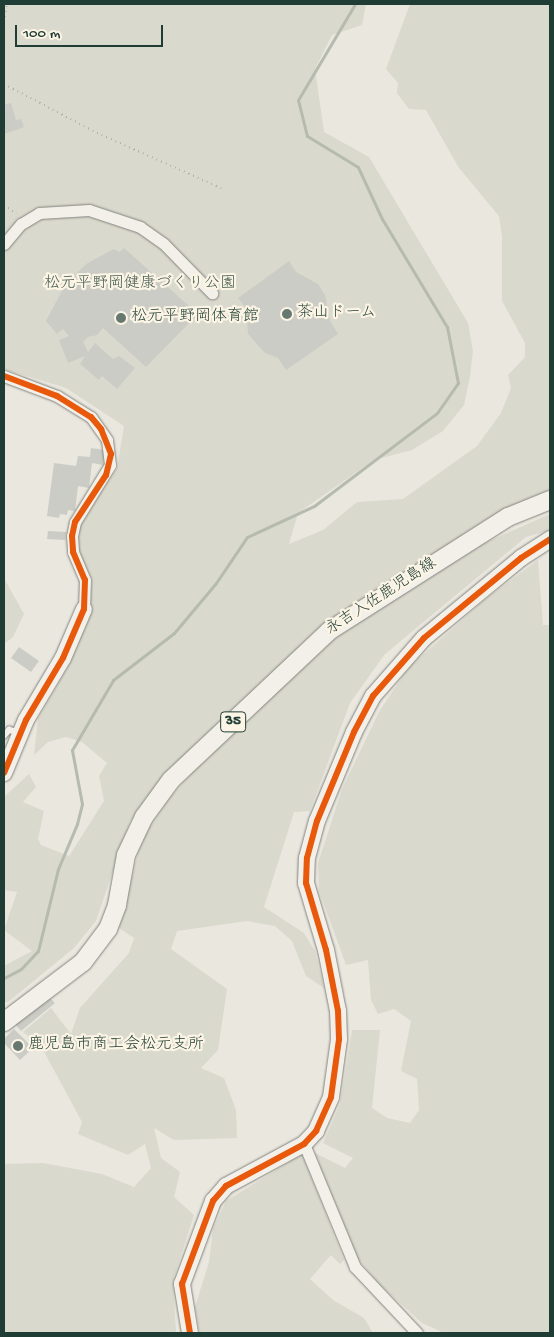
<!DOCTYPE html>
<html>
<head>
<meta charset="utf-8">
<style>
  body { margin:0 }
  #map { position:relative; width:554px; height:1337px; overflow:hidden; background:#eae7df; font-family:"Gochi Hand","Klee One",sans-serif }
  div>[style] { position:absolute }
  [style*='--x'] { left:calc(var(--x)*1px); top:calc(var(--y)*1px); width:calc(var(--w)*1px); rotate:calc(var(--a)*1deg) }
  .green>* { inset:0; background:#dad9cd }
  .stream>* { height:3px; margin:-1.5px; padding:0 1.5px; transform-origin:1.5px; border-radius:1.5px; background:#b6bbaf }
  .building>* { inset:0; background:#ccccc6 }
  .path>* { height:2px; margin-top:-1px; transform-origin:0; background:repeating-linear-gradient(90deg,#aeb1ab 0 1px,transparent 0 5px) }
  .roads { filter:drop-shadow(0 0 1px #80847f) drop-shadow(0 0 1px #80847f) }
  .lane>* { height:5.5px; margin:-2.75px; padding:0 2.75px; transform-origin:2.75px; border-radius:2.75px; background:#f3f0ea }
  .street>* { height:11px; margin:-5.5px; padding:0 5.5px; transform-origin:5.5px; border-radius:5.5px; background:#f3f0ea }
  .secondary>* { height:16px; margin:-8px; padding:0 8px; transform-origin:8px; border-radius:8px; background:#f3f0ea }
  .primary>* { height:18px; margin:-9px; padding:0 9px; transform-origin:9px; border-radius:9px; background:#f3f0ea }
  .cycleway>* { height:6px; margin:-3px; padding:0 3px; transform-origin:3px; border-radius:3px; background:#e8590c }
  .dots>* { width:14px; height:14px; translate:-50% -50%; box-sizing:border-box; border:2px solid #fcf5e5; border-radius:50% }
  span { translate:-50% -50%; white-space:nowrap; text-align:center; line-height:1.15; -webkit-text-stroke:4.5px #fcf5e5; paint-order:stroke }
  .shield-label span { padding:1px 4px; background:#fcf5e5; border:1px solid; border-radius:4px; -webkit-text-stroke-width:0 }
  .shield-label { font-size:15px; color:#1f3d34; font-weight:700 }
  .park-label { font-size:16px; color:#425a50 }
  .poi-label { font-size:16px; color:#1f3d34 }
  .left { translate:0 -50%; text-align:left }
  .street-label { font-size:16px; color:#1f3d34 }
  .frame { position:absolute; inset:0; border:5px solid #1f3d34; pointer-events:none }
  .scale { position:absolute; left:15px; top:25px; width:148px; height:22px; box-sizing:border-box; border:2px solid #1f3d34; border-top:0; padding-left:6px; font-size:15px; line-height:18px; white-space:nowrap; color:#1f3d34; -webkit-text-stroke:4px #fcf5e5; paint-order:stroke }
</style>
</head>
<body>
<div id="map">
  <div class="green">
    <i style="clip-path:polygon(4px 4px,366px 4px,362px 25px,332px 35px,315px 69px,324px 132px,369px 157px,468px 323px,473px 351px,470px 376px,464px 405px,443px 431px,412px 450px,374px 460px,298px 513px,289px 544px,323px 530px,357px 502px,403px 499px,477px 446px,501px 413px,511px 388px,508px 375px,525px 357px,525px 343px,502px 301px,502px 236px,499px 216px,459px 168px,426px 110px,409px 109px,397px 93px,398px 83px,386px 69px,410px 4px,550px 4px,550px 495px,319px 630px,181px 762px,130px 821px,96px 921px,74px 948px,8px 1002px,4px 1002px,4px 966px,32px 951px,4px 930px,17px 892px,4px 890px,4px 797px,29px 774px,36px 787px,23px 802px,44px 811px,38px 839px,41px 845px,69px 856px,104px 801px,99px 776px,107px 763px,82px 742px,66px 737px,48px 742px,34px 755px,38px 719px,69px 665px,90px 611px,92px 579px,80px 555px,77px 539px,80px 522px,117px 469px,124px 426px,66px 388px,4px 369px)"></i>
    <i style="clip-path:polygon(550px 514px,550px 530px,526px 537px,385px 654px,350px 703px,310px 811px,294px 812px,264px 907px,304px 933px,315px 951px,324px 988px,306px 976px,292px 941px,275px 926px,247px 921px,177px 931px,171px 949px,227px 989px,218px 1050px,201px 1068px,224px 1078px,236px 1110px,237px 1138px,174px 1140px,154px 1128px,161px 1158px,180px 1172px,174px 1197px,194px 1215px,173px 1281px,176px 1333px,4px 1333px,4px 1164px,43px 1163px,102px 1174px,134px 1187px,151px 1168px,145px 1144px,128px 1155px,78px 1134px,82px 1122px,41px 1046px,23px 1032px,51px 1008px,71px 1034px,80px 1008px,129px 953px,134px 938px,119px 928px,142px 838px,169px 799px,219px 740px,337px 633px,480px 545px)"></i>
    <i style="clip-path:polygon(538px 560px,543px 625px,550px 625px,550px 1333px,444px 1333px,422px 1323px,379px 1284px,357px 1257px,315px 1153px,345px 1168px,353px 1158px,323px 1143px,340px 1104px,352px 1030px,380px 1030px,372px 1108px,387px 1118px,410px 1123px,419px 1110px,417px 1079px,401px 1071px,411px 1021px,394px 1009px,378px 1014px,371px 1000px,368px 960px,346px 965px,319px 891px,318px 863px,342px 789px,380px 710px,409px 667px,487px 598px)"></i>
    <i style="clip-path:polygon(5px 580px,24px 614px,13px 637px,4px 644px)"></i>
    <i style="clip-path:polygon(302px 1154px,344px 1260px,340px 1264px,331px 1255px,310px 1279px,333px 1300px,364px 1318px,373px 1333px,200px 1333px,195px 1307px,209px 1262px,213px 1229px,226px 1201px)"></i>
  </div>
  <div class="stream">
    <i style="--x:4;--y:978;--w:19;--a:-28"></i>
    <i style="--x:21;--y:969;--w:25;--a:-47"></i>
    <i style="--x:38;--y:951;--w:84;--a:-76.3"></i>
    <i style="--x:58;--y:869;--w:49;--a:-67.1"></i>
    <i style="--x:77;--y:824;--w:21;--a:-76"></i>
    <i style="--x:82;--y:804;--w:55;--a:-100.5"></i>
    <i style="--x:72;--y:750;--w:81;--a:-59.6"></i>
    <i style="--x:113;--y:680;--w:77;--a:-37.6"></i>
    <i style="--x:174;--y:633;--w:65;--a:-50"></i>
    <i style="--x:216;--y:583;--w:55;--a:-56"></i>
    <i style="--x:247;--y:537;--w:74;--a:-24.8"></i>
    <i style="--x:314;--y:506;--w:154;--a:-37.1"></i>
    <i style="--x:437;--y:413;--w:37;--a:-55"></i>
    <i style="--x:458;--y:383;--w:57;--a:-101.1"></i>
    <i style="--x:447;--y:327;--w:126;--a:-121"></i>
    <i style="--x:382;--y:219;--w:57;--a:-114.8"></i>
    <i style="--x:358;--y:167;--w:60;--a:-148.7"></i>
    <i style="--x:307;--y:136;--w:37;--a:-104"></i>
    <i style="--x:298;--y:100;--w:112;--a:-59.3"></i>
  </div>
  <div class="building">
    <i style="clip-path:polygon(11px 103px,16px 120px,21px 119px,24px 127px,4px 134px,4px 105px)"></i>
    <i style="clip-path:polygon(124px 248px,198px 314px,146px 367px,103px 328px,97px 335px,88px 337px,83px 342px,88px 352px,95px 343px,113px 359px,119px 356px,135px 368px,117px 389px,102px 376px,99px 380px,80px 364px,85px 356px,68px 363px,59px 340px,69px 336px,63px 329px,57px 334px,46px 321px,65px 285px,86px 264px,114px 249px,119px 252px)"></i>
    <i style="clip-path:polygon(289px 261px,296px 272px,318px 284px,325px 295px,330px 321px,338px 334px,286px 370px,278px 358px,265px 353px,248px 334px,246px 308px,238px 298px)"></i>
    <i style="clip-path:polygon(91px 448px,105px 450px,103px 465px,92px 463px,89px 488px,78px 486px,75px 511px,68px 510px,67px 515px,60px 514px,59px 518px,47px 516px,54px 463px,76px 466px,78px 456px,90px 457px)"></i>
    <i style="clip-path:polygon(48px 531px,66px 532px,65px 540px,47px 539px)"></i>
    <i style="clip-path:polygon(19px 647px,39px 661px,31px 672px,11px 658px)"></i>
    <i style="clip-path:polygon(48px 996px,55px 1003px,21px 1031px,15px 1024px)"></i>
    <i style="clip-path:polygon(14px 1029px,33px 1048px,20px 1060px,4px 1043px,4px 1039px)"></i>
  </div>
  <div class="path">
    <i style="--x:4;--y:22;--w:18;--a:-81"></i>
    <i style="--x:4;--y:84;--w:105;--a:27.8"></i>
    <i style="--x:97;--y:133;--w:136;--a:23.9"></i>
    <i style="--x:4;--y:205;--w:15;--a:37"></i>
  </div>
  <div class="roads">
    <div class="lane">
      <i style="--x:4;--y:736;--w:8;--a:-50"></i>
      <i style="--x:9;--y:730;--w:10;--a:11"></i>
    </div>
    <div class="street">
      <i style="--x:4;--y:244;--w:26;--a:-50"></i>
      <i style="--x:21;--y:224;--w:21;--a:-31"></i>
      <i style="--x:39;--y:213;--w:50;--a:-3.4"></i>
      <i style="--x:89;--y:210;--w:54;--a:18.4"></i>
      <i style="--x:140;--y:227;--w:29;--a:35"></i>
      <i style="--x:164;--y:244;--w:69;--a:45.6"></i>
      <i style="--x:4;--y:376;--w:57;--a:20.7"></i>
      <i style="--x:57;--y:396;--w:40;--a:32"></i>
      <i style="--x:91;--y:417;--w:28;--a:55"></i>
      <i style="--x:107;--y:440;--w:25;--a:83"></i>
      <i style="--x:110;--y:465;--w:67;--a:121.6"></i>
      <i style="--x:75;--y:522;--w:14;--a:102"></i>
      <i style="--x:72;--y:536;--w:16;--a:86"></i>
      <i style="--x:73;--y:552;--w:30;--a:67"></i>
      <i style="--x:85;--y:580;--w:29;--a:92"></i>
      <i style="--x:304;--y:1144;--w:133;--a:67.5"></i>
      <i style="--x:355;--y:1267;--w:91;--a:46.8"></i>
    </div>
    <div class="secondary">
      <i style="--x:4;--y:773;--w:57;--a:-67.5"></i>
      <i style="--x:26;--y:720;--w:72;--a:-59.2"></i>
      <i style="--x:63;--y:658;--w:53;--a:-66.8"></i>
      <i style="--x:190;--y:1333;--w:50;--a:-99.3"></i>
      <i style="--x:182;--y:1284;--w:89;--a:-69.5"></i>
      <i style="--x:213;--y:1201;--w:20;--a:-49"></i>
      <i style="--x:226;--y:1186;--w:89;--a:-28.3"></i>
      <i style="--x:304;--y:1144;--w:18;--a:-47"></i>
      <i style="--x:316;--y:1131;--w:37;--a:-66"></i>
      <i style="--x:331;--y:1097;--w:59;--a:-82.1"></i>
      <i style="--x:339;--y:1039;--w:28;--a:-92"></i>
      <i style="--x:338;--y:1011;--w:62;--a:-101.1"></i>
      <i style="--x:326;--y:950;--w:70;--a:-106.6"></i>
      <i style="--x:306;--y:883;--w:25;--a:-88"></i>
      <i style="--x:307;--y:858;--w:38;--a:-75"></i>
      <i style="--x:317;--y:821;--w:96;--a:-67.4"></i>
      <i style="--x:354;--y:732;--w:41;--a:-62.2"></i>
      <i style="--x:373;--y:696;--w:77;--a:-48.7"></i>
      <i style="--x:424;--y:638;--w:126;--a:-39.5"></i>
      <i style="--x:521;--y:558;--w:35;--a:-33"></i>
    </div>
    <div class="primary">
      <i style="--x:4;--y:1022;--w:99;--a:-37.2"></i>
      <i style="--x:83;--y:962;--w:41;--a:-52.9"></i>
      <i style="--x:108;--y:929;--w:26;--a:-69"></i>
      <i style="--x:117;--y:905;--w:51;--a:-79.8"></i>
      <i style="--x:126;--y:855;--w:42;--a:-64.7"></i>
      <i style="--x:144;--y:817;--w:46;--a:-53.9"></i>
      <i style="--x:171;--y:780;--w:217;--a:-43.3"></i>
      <i style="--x:329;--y:631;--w:212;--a:-32.5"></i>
      <i style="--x:508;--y:517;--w:45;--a:-22"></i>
    </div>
  </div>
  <div class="cycleway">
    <i style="--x:4;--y:376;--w:57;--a:20.7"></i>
    <i style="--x:57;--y:396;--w:40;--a:32"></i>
    <i style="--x:91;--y:417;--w:16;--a:50"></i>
    <i style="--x:101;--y:429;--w:27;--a:68"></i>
    <i style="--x:111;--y:454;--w:22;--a:103"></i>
    <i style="--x:106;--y:475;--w:56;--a:123.4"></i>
    <i style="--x:75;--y:522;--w:14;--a:102"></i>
    <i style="--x:72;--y:536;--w:16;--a:86"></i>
    <i style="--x:73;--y:552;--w:30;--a:67"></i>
    <i style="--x:85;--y:580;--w:29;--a:92"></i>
    <i style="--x:84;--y:609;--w:53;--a:113.2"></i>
    <i style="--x:63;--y:658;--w:72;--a:120.8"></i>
    <i style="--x:26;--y:720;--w:57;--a:112.5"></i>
    <i style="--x:190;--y:1333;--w:50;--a:-99.3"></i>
    <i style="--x:182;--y:1284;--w:89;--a:-69.5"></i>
    <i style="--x:213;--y:1201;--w:20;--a:-49"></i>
    <i style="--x:226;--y:1186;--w:89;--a:-28.3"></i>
    <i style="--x:304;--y:1144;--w:18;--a:-47"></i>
    <i style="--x:316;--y:1131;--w:37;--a:-66"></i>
    <i style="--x:331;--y:1097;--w:59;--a:-82.1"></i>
    <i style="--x:339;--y:1039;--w:28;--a:-92"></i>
    <i style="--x:338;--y:1011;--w:62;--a:-101.1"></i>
    <i style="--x:326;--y:950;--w:70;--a:-106.6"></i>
    <i style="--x:306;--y:883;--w:25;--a:-88"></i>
    <i style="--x:307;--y:858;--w:38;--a:-75"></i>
    <i style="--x:317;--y:821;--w:96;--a:-67.4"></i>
    <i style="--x:354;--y:732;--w:41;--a:-62.2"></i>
    <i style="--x:373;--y:696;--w:77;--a:-48.7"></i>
    <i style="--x:424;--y:638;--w:126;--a:-39.5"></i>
    <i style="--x:521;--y:558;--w:35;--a:-33"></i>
  </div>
  <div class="dots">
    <i style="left:287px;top:314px;background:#667870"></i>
    <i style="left:121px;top:318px;background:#667870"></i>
    <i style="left:18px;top:1046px;background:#667870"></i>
  </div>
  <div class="shield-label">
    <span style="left:233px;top:722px">35</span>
  </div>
  <div class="park-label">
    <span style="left:140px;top:285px">松元平野岡健康づくり公園</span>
  </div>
  <div class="poi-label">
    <span class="left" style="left:297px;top:314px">茶山ドーム</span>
    <span class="left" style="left:131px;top:318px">松元平野岡体育館</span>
    <span class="left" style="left:28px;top:1046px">鹿児島市商工会松元支所</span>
  </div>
  <div class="street-label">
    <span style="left:382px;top:598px;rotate:-33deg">永吉入佐鹿児島線</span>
  </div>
  <div class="frame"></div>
  <div class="scale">100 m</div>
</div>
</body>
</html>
